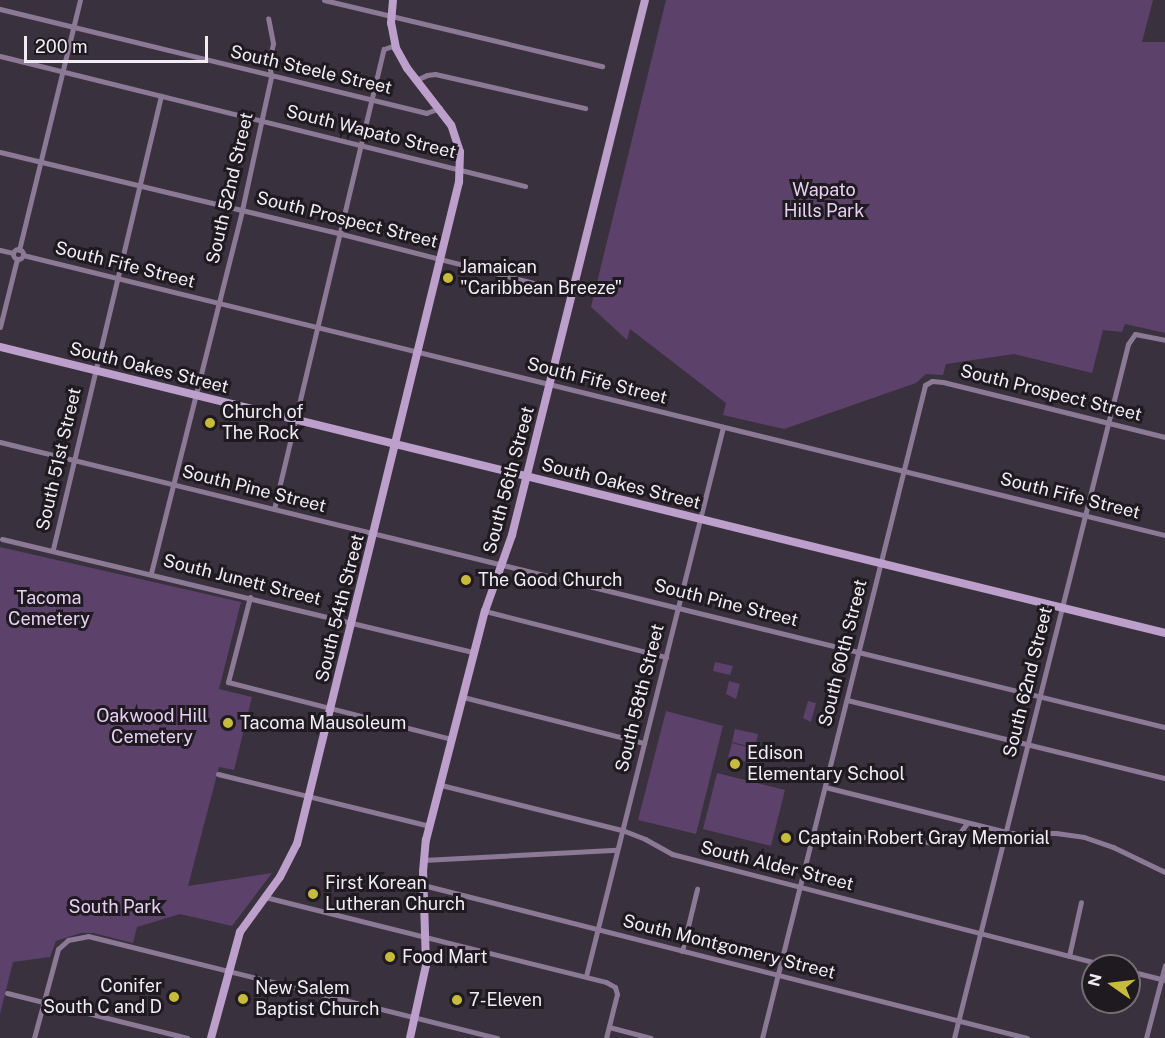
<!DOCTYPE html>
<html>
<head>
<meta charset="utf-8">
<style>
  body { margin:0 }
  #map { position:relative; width:1165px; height:1038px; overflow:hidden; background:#39313d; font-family:"Public Sans",sans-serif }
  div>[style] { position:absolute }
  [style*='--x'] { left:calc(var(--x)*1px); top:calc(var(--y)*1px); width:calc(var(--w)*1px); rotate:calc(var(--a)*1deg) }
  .green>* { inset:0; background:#5c416a }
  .street>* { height:5px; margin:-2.5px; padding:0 2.5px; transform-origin:2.5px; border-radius:2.5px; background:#8c7995 }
  .street>.ring { margin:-2.5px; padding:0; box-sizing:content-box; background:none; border:5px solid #8c7995; border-radius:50% }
  .secondary>* { height:8px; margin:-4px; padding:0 4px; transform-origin:4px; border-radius:4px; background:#bd9fcc }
  .dots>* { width:16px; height:16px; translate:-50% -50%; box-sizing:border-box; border:3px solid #1e1a20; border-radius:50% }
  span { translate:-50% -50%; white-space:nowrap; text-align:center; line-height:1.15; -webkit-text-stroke:6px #1e1a20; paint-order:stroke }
  .street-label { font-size:18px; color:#f1ebf3 }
  .park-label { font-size:18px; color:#e7cff3 }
  .poi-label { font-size:18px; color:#f1ebf3 }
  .left { translate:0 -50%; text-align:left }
  .right { translate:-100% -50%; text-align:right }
  .north { position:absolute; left:1081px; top:954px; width:60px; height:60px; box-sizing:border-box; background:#1e1a20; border:2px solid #726e74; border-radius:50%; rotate:284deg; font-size:16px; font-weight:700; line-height:24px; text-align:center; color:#f1ebf3 }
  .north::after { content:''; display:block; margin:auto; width:21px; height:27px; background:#c7bb3c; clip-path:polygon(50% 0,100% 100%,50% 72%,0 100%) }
  .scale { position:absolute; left:24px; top:36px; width:184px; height:27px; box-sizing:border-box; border:3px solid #f1ebf3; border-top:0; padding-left:8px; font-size:18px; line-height:21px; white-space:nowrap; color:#f1ebf3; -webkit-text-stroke:4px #1e1a20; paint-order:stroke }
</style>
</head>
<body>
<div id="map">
  <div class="green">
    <i style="clip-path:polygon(666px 0,1153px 0,1142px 42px,1165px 42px,1165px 333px,1125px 324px,1122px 332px,1103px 330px,1092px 373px,1014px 354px,946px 364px,943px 375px,926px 374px,916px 383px,784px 429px,723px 415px,726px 403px,630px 329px,627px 340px,591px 307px)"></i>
    <i style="clip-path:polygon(0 547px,241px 602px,219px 689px,252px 697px,234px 770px,219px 767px,188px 886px,272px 873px,232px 926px,180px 914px,137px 927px,133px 943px,93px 933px,81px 933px,56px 941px,50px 957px,13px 962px,0 1014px)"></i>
    <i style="clip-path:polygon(715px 662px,733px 666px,730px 675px,713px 671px)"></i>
    <i style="clip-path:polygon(729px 681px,740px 684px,736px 699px,726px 694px)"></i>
    <i style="clip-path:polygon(808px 701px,816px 703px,811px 722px,803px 718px)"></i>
    <i style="clip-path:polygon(666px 711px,723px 726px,696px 834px,638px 820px)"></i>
    <i style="clip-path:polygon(735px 729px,758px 734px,755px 748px,732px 742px)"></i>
    <i style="clip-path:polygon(732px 743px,755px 749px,751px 763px,728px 757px)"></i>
    <i style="clip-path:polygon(717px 773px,785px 790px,771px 846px,703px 829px)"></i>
  </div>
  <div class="street">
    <i style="--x:324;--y:0;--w:286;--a:13.4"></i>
    <i style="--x:0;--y:9;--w:439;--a:13.7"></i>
    <i style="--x:426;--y:113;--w:15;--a:-20"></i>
    <i style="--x:0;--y:56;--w:541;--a:13.91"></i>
    <i style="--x:416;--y:80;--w:12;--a:-24"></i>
    <i style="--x:427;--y:75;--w:8;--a:-7"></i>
    <i style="--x:435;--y:74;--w:154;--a:12.8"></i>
    <i style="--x:0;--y:152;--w:339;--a:13.5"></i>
    <i style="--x:330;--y:231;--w:223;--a:14.3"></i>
    <i class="ring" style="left:13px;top:249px;width:5px;height:5px"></i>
    <i style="--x:0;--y:250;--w:13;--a:13"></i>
    <i style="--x:19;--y:250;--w:257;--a:-76.3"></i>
    <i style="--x:23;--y:255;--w:1176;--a:13.78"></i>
    <i style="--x:0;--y:327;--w:70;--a:-76"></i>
    <i style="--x:0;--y:442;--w:1199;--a:13.75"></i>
    <i style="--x:274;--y:509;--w:473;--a:-76.6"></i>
    <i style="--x:384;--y:49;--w:12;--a:-20"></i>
    <i style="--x:2;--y:539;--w:484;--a:13.5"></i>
    <i style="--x:53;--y:549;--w:466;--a:-76.6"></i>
    <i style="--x:151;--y:573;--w:374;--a:-75.9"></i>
    <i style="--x:242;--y:210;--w:136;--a:-77.7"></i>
    <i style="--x:271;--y:77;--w:16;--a:-97"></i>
    <i style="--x:269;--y:61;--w:18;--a:-77"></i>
    <i style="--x:273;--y:43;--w:25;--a:-101"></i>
    <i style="--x:250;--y:597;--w:88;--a:104.5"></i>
    <i style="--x:228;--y:682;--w:231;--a:14.3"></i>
    <i style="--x:485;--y:611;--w:187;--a:14.3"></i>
    <i style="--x:463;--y:697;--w:187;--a:14.3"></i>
    <i style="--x:847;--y:700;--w:327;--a:13.8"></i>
    <i style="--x:218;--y:774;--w:217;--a:13.8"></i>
    <i style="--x:441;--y:785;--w:187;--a:14"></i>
    <i style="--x:622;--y:830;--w:25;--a:21"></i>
    <i style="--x:645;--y:839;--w:31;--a:29"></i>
    <i style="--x:672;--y:854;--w:451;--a:14.4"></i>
    <i style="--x:825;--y:787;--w:192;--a:13.9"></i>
    <i style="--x:1011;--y:833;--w:45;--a:0"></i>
    <i style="--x:1056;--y:833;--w:28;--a:8"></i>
    <i style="--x:1084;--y:837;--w:31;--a:19"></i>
    <i style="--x:1113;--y:847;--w:58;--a:25.7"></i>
    <i style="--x:812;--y:840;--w:54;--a:-3.2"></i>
    <i style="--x:866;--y:837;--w:71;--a:4.8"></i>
    <i style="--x:937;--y:843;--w:24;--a:-22"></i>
    <i style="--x:959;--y:834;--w:14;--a:-54"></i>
    <i style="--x:423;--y:860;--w:194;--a:-3"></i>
    <i style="--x:423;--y:885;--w:623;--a:14.21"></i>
    <i style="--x:265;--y:897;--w:351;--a:14"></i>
    <i style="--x:606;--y:982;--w:10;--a:29"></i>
    <i style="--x:615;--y:987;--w:7;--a:74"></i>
    <i style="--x:617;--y:994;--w:45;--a:104"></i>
    <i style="--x:682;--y:951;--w:64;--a:-76.4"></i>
    <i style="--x:1069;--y:956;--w:55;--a:-77.5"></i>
    <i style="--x:1129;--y:971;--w:37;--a:14"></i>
    <i style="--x:586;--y:976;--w:566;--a:-75.99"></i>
    <i style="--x:7;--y:993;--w:186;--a:14"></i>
    <i style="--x:609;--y:1027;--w:43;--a:14.7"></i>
    <i style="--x:34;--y:1038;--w:92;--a:-74.9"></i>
    <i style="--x:58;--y:949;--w:13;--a:-42"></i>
    <i style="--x:68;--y:940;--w:20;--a:-11"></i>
    <i style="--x:88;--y:936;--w:422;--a:14"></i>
    <i style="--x:762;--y:1038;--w:673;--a:-75.98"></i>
    <i style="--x:925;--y:385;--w:8;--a:-30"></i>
    <i style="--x:932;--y:381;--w:11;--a:5"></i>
    <i style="--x:943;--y:382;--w:229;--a:13.9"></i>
    <i style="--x:954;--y:1038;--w:715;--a:-75.92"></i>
    <i style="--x:1128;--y:344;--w:12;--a:-55"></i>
    <i style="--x:1135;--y:334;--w:31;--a:11"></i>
    <i style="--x:1146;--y:1038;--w:75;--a:-75.4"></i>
  </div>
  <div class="secondary">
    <i style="--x:0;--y:347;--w:1200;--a:13.79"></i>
    <i style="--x:211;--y:1038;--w:110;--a:-74.7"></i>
    <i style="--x:240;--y:932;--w:68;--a:-54"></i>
    <i style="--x:280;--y:877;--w:37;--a:-63"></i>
    <i style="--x:297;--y:844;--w:682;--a:-76.25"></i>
    <i style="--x:459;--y:182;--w:30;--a:-88"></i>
    <i style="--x:460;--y:152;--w:28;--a:-108"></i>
    <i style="--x:451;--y:125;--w:72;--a:-127.7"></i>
    <i style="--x:407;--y:68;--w:23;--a:-119"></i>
    <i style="--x:396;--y:48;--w:25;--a:-101"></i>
    <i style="--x:391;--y:23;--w:23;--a:-85"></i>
    <i style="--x:410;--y:1038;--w:75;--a:-77.6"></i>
    <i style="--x:426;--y:965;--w:93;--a:-91.8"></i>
    <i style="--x:423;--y:872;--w:32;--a:-85"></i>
    <i style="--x:426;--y:840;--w:236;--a:-75.6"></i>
    <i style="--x:485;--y:611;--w:81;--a:-70.4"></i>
    <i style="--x:512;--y:535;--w:551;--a:-76.04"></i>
  </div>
  <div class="dots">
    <i style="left:448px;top:278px;background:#c7bb3c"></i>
    <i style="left:210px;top:423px;background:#c7bb3c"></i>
    <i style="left:466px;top:580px;background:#c7bb3c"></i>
    <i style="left:228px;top:723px;background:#c7bb3c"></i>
    <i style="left:735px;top:764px;background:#c7bb3c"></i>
    <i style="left:786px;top:838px;background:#c7bb3c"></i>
    <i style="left:313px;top:894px;background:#c7bb3c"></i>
    <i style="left:390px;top:957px;background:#c7bb3c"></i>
    <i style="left:174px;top:997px;background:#c7bb3c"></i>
    <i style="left:243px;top:999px;background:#c7bb3c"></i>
    <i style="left:457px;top:1000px;background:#c7bb3c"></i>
  </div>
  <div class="street-label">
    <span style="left:311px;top:70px;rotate:13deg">South Steele Street</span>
    <span style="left:371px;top:132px;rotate:14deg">South Wapato Street</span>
    <span style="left:230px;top:188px;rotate:-77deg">South 52nd Street</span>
    <span style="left:347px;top:220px;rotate:14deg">South Prospect Street</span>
    <span style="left:125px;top:265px;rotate:14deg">South Fife Street</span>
    <span style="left:149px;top:368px;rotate:14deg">South Oakes Street</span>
    <span style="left:597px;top:381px;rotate:14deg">South Fife Street</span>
    <span style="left:1051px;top:393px;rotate:14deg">South Prospect Street</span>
    <span style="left:59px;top:459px;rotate:-77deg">South 51st Street</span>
    <span style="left:509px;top:480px;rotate:-75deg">South 56th Street</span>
    <span style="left:621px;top:484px;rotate:14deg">South Oakes Street</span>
    <span style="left:254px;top:489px;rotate:14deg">South Pine Street</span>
    <span style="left:1070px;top:496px;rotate:14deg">South Fife Street</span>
    <span style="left:242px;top:580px;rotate:14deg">South Junett Street</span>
    <span style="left:726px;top:603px;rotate:14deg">South Pine Street</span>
    <span style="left:340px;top:608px;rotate:-76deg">South 54th Street</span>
    <span style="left:843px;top:653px;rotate:-76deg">South 60th Street</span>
    <span style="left:1028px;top:682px;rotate:-76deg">South 62nd Street</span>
    <span style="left:640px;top:698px;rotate:-76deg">South 58th Street</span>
    <span style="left:777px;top:866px;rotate:14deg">South Alder Street</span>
    <span style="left:729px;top:947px;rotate:14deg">South Montgomery Street</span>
  </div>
  <div class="park-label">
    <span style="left:824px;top:201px">Wapato<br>Hills Park</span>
    <span style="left:49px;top:609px">Tacoma<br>Cemetery</span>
    <span style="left:152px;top:727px">Oakwood Hill<br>Cemetery</span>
    <span style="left:115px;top:907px">South Park</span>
  </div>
  <div class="poi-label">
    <span class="left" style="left:460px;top:278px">Jamaican<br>"Caribbean Breeze"</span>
    <span class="left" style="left:222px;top:423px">Church of<br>The Rock</span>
    <span class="left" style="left:478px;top:580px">The Good Church</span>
    <span class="left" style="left:240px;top:723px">Tacoma Mausoleum</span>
    <span class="left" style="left:747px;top:764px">Edison<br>Elementary School</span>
    <span class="left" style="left:798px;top:838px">Captain Robert Gray Memorial</span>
    <span class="left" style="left:325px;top:894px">First Korean<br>Lutheran Church</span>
    <span class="left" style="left:402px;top:957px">Food Mart</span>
    <span class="right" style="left:162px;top:997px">Conifer<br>South C and D</span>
    <span class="left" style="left:255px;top:999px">New Salem<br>Baptist Church</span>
    <span class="left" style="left:469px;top:1000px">7-Eleven</span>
  </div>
  <div class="north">N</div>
  <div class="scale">200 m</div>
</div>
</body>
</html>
